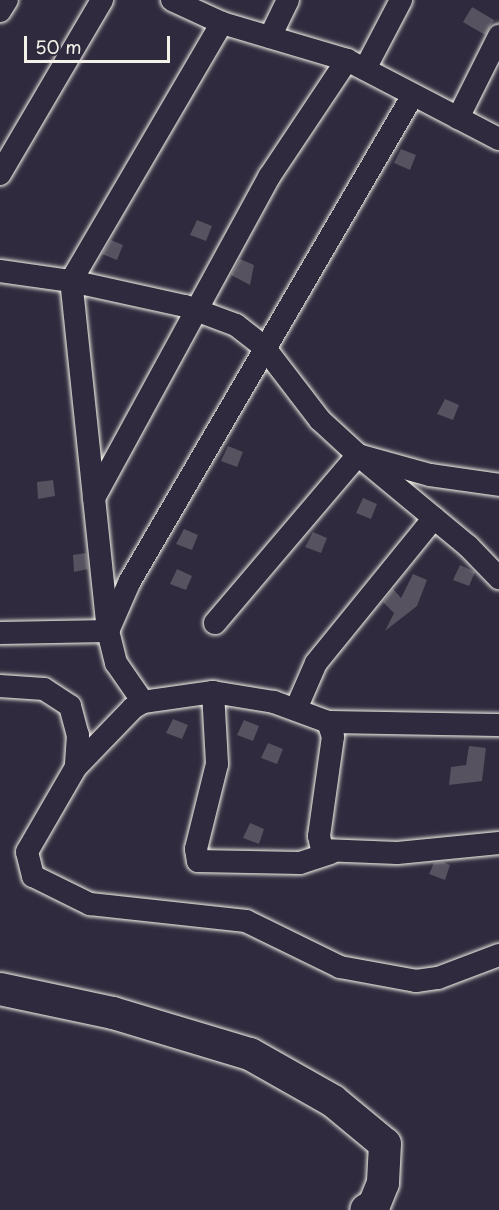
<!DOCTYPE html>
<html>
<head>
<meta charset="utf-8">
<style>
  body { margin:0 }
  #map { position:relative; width:499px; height:1210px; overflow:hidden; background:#2f2a3d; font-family:"Playpen Sans",sans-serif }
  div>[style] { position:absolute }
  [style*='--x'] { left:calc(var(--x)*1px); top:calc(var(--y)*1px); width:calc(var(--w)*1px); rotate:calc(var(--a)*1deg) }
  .building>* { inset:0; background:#56525f }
  .roads { filter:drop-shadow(0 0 2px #f4f1e8) drop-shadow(0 0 2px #f4f1e8) }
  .minor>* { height:22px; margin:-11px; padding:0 11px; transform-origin:11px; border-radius:11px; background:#2f2a3d }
  .secondary>* { height:32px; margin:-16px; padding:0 16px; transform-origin:16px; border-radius:16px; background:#2f2a3d }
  span { translate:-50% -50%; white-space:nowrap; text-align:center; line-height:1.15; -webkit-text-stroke:6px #2f2a3d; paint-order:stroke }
  .scale { position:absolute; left:24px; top:36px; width:146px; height:27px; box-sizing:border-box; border:3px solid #f4f1e8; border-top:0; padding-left:8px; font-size:18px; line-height:21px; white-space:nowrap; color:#f4f1e8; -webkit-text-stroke:4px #2f2a3d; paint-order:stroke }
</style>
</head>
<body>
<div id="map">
  <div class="building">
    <i style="clip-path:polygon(472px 7px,494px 20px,485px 35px,463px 22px)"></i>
    <i style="clip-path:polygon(401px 149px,416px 155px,410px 170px,394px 163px)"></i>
    <i style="clip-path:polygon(197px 220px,212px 226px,206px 241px,190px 235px)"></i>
    <i style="clip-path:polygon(111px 240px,123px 245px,117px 260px,102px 254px)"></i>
    <i style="clip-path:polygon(240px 259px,254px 265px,250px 285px,231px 275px)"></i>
    <i style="clip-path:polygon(445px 399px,459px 405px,453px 420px,437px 414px)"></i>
    <i style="clip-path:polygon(228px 446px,243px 452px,237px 467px,221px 461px)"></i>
    <i style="clip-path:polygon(53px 480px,55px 496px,38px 499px,37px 482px)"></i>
    <i style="clip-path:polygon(363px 498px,377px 504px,371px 519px,356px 513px)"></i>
    <i style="clip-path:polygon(184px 529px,198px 535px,192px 550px,176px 544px)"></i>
    <i style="clip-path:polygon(313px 532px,327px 538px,321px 553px,305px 547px)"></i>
    <i style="clip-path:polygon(86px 553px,88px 569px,74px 572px,73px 555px)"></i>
    <i style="clip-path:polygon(460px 565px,475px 572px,469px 586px,453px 580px)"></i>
    <i style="clip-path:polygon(177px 569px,192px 576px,186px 590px,170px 584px)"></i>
    <i style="clip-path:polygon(413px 574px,427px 580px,417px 606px,385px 631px,394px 613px,383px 602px,393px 589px,401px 598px)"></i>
    <i style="clip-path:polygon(173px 719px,188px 725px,182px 739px,166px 733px)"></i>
    <i style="clip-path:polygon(244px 720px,259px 726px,253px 741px,237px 735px)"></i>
    <i style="clip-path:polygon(268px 743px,283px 749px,277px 764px,261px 758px)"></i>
    <i style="clip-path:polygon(469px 746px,486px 748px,482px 781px,449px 785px,451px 767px,466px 765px)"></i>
    <i style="clip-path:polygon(250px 823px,264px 829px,259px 844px,243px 838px)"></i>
    <i style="clip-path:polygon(443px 862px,450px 865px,445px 880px,429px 874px,434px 863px)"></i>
  </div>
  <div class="roads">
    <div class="minor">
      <i style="--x:172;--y:0;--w:55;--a:24.7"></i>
      <i style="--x:222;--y:23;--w:130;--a:16.5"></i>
      <i style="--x:0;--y:11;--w:13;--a:-58"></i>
      <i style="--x:270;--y:37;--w:41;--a:-64.1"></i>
      <i style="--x:365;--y:69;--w:78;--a:-62.4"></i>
      <i style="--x:458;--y:118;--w:92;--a:-63.4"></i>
      <i style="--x:0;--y:174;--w:202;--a:-59.6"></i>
      <i style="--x:0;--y:271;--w:72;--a:8"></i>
      <i style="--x:71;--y:281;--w:117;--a:12.4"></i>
      <i style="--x:185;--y:306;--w:54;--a:20.4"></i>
      <i style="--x:236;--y:325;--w:36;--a:38"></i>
      <i style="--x:264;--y:347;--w:92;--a:52.5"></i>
      <i style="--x:320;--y:420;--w:52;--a:42.6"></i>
      <i style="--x:358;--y:455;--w:75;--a:15.5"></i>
      <i style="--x:430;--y:475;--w:70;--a:8.2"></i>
      <i style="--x:94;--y:498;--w:366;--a:-61.4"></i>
      <i style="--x:269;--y:177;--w:141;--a:-56.3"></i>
      <i style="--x:347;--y:60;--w:171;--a:27.5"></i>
      <i style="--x:215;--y:623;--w:221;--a:-49.6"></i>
      <i style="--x:358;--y:455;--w:143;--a:39.6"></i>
      <i style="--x:468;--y:546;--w:45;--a:45.9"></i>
      <i style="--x:0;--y:633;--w:108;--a:-1.1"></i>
      <i style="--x:108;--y:631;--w:55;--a:-66.3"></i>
      <i style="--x:130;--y:581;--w:562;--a:-59.79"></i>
      <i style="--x:0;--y:686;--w:44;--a:3.9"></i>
      <i style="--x:44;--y:689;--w:31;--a:33"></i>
      <i style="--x:70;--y:706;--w:30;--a:75"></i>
      <i style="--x:78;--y:735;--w:32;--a:94"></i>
      <i style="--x:213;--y:692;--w:72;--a:86.8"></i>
      <i style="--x:217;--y:764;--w:88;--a:103.9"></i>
      <i style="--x:196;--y:849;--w:12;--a:81"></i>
      <i style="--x:198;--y:861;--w:102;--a:1.1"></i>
      <i style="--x:300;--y:863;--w:32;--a:-18"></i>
      <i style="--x:143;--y:702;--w:47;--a:-124.7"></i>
      <i style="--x:116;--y:663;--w:33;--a:-104"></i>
      <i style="--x:108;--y:631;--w:352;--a:-96"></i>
      <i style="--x:71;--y:281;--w:299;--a:-59.7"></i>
      <i style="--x:296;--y:709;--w:50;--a:-66.5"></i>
      <i style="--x:316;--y:663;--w:187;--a:-50.9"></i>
      <i style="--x:328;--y:722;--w:171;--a:1"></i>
      <i style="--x:499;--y:843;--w:102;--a:174.4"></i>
      <i style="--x:397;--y:853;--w:75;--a:-177.7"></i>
      <i style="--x:322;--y:850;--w:14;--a:-102"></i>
      <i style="--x:319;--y:836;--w:100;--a:-82"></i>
      <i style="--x:333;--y:737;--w:16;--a:-108"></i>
      <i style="--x:328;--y:722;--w:58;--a:-159.7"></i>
      <i style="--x:274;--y:702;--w:62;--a:-170.7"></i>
      <i style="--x:213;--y:692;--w:71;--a:171.9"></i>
      <i style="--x:143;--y:702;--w:12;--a:149"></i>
      <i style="--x:133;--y:708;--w:82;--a:134"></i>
      <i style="--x:76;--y:767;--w:98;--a:120"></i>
      <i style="--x:27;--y:852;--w:25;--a:76"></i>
      <i style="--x:33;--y:876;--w:64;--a:26.2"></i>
      <i style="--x:90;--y:904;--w:157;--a:6.2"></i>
      <i style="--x:246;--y:921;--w:105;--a:26.1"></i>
      <i style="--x:340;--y:967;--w:77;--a:10.4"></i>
      <i style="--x:416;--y:981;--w:22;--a:-8"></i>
      <i style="--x:438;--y:978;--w:65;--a:-20.7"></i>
    </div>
    <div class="secondary">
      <i style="--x:0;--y:989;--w:116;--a:12"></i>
      <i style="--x:113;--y:1013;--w:143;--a:16.7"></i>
      <i style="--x:250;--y:1054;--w:95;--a:29.5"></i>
      <i style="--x:333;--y:1101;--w:67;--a:39.6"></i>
      <i style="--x:385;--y:1144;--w:39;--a:93"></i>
      <i style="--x:383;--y:1183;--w:24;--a:112"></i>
      <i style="--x:374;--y:1205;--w:9;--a:148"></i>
    </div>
  </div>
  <div class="scale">50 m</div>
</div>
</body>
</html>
